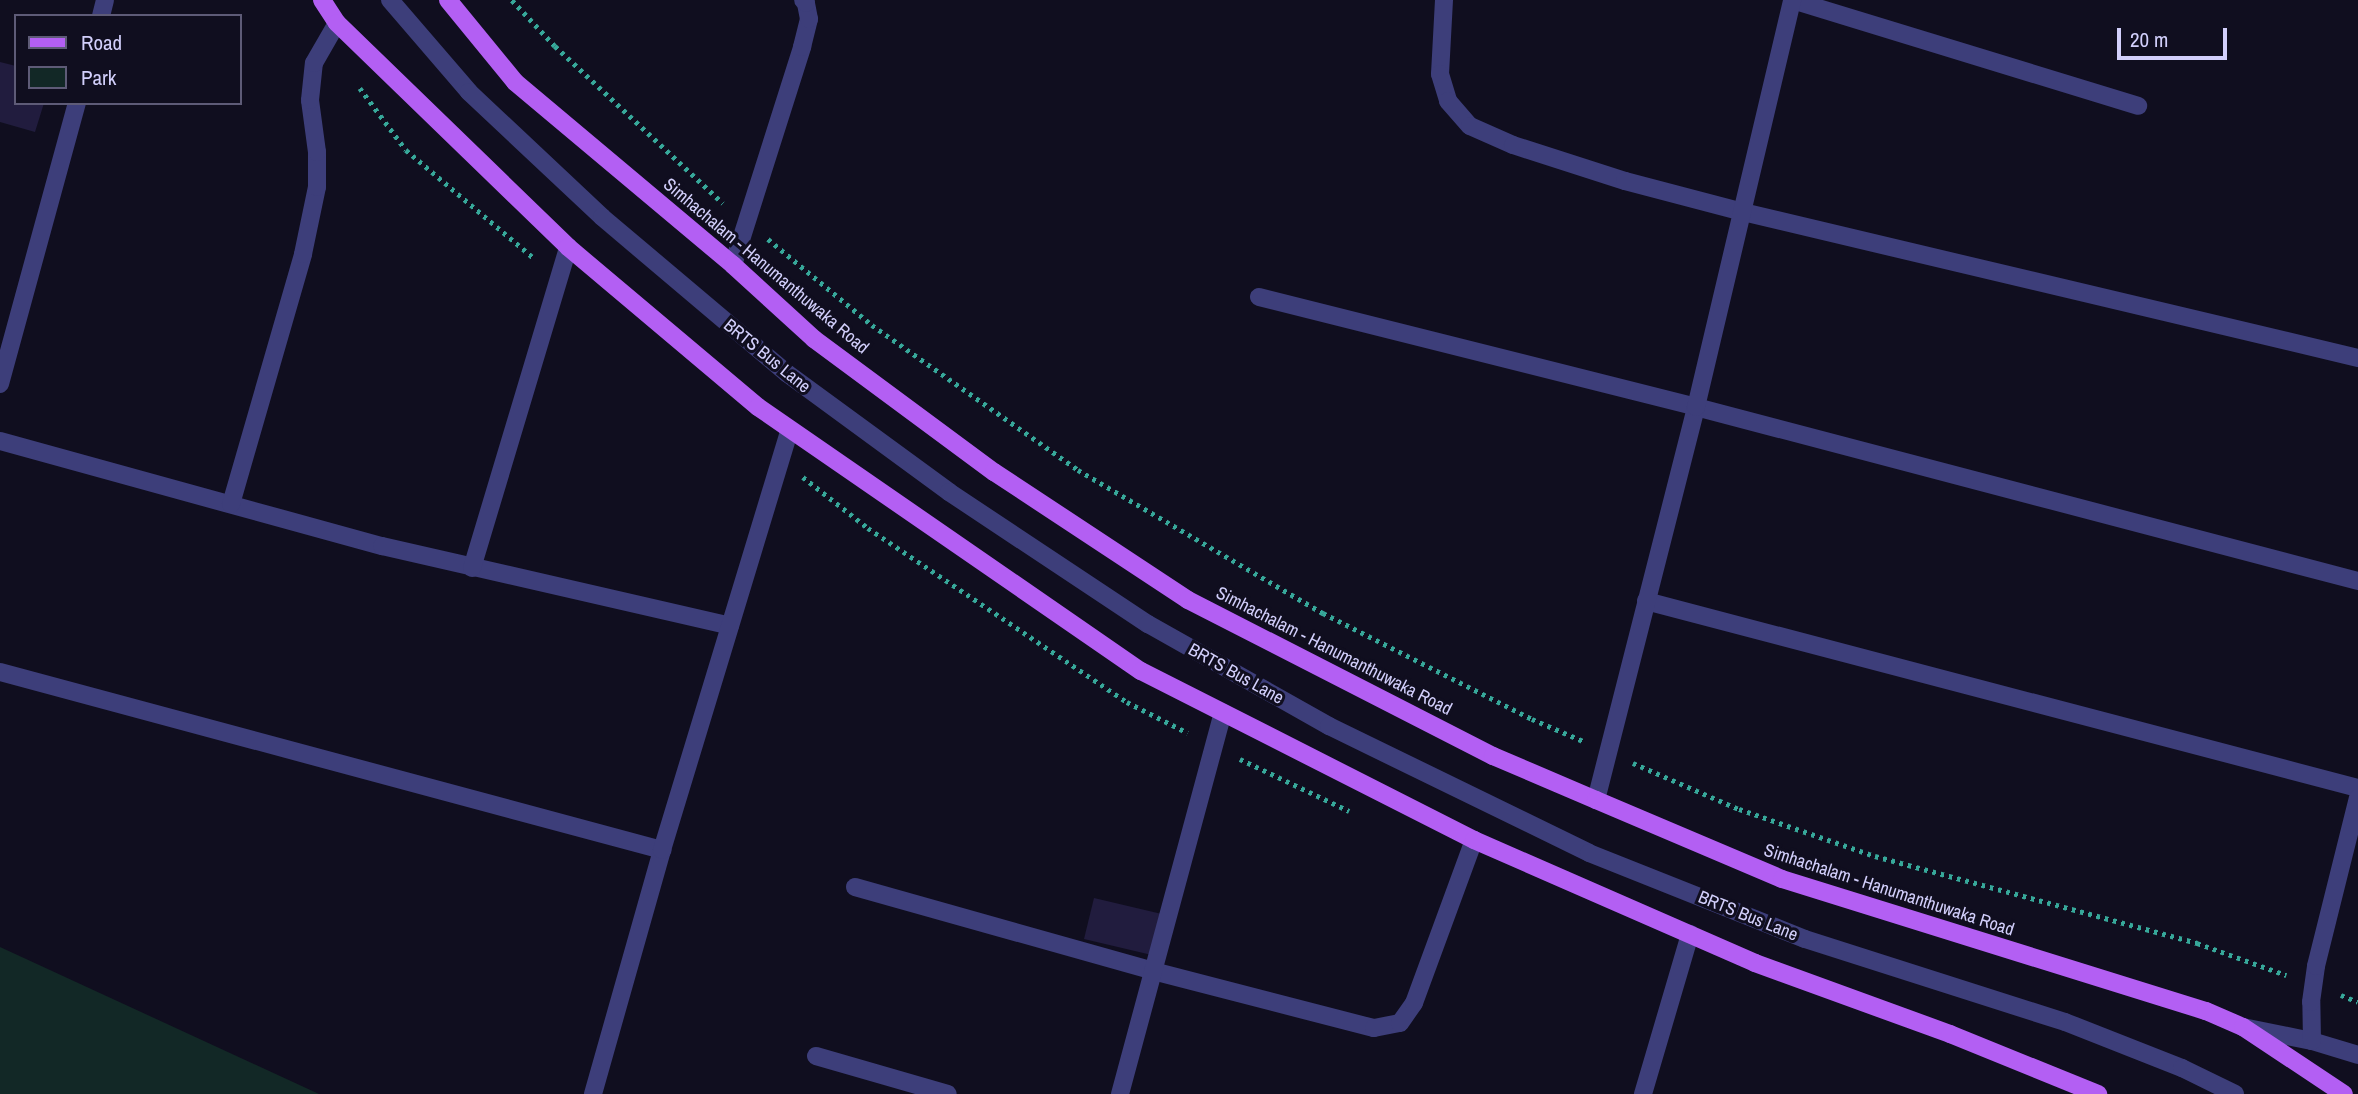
<!DOCTYPE html>
<html>
<head>
<meta charset="utf-8">
<style>
  body { margin:0 }
  #map { position:relative; width:2358px; height:1094px; overflow:hidden; background:#100e1f; font-family:"Archivo Narrow",sans-serif }
  div>[style] { position:absolute }
  [style*='--x'] { left:calc(var(--x)*1px); top:calc(var(--y)*1px); width:calc(var(--w)*1px); rotate:calc(var(--a)*1deg) }
  .green>* { inset:0; background:#122826 }
  .building>* { inset:0; background:#211c3e }
  .path>* { height:4.5px; margin-top:-2.25px; transform-origin:0; background:repeating-linear-gradient(90deg,#37a89a 0 3.5px,transparent 0 8.5px) }
  .minor>* { height:18px; margin:-9px; padding:0 9px; transform-origin:9px; border-radius:9px; background:#3d3e7a }
  .major>* { height:18px; margin:-9px; padding:0 9px; transform-origin:9px; border-radius:9px; background:#b35ff3 }
  span { translate:-50% -50%; white-space:nowrap; text-align:center; line-height:1.15; -webkit-text-stroke:6px #100e1f; paint-order:stroke }
  .street-label { font-size:18px; color:#d2cffb }
  .legend { position:absolute; left:14px; top:14px; width:228px; height:91px; box-sizing:border-box; background:#100e1f; border:2px solid #5e5b77; margin:0; padding:9px 12px; list-style:none; font-size:21px; color:#d2cffb }
  .legend li { display:flex; align-items:center; gap:14px; height:35px }
  .legend b { width:35px; border:2px solid #5e5b77 }
  .scale { position:absolute; left:2117px; top:28px; width:110px; height:32px; box-sizing:border-box; border:4px solid #d2cffb; border-top:0; padding-left:9px; font-size:21px; line-height:24px; white-space:nowrap; color:#d2cffb; -webkit-text-stroke:5px #100e1f; paint-order:stroke }
</style>
</head>
<body>
<div id="map">
  <div class="green">
    <i style="clip-path:polygon(0 947px,319px 1094px,0 1094px)"></i>
  </div>
  <div class="building">
    <i style="clip-path:polygon(0 62px,16px 66px,16px 103px,44px 103px,35px 132px,0 122px)"></i>
    <i style="clip-path:polygon(1094px 898px,1166px 915px,1156px 956px,1084px 939px)"></i>
  </div>
  <div class="path">
    <i style="--x:512;--y:0;--w:63;--a:46.9"></i>
    <i style="--x:555;--y:46;--w:230;--a:43.1"></i>
    <i style="--x:360;--y:88;--w:77;--a:53.4"></i>
    <i style="--x:406;--y:150;--w:169;--a:40.2"></i>
    <i style="--x:768;--y:239;--w:135;--a:39.6"></i>
    <i style="--x:872;--y:325;--w:252;--a:35.1"></i>
    <i style="--x:1078;--y:470;--w:284;--a:30.3"></i>
    <i style="--x:1323;--y:613;--w:234;--a:26.9"></i>
    <i style="--x:1532;--y:719;--w:56;--a:23.3"></i>
    <i style="--x:803;--y:477;--w:83;--a:38.1"></i>
    <i style="--x:868;--y:528;--w:312;--a:33.9"></i>
    <i style="--x:1127;--y:702;--w:68;--a:26.9"></i>
    <i style="--x:1240;--y:759;--w:121;--a:25.5"></i>
    <i style="--x:1633;--y:763;--w:116;--a:23.5"></i>
    <i style="--x:1739;--y:809;--w:144;--a:19.1"></i>
    <i style="--x:1875;--y:856;--w:334;--a:15.1"></i>
    <i style="--x:2197;--y:943;--w:95;--a:19.8"></i>
    <i style="--x:2341;--y:995;--w:18;--a:22"></i>
  </div>
  <div class="minor">
    <i style="--x:390;--y:0;--w:121;--a:49.3"></i>
    <i style="--x:469;--y:92;--w:183;--a:43.2"></i>
    <i style="--x:602;--y:217;--w:243;--a:40.2"></i>
    <i style="--x:788;--y:374;--w:200;--a:36.2"></i>
    <i style="--x:949;--y:492;--w:239;--a:33.6"></i>
    <i style="--x:1148;--y:624;--w:208;--a:29.4"></i>
    <i style="--x:1329;--y:726;--w:289;--a:26"></i>
    <i style="--x:1589;--y:853;--w:232;--a:21.7"></i>
    <i style="--x:1805;--y:939;--w:273;--a:17.7"></i>
    <i style="--x:2065;--y:1022;--w:126;--a:21.5"></i>
    <i style="--x:2182;--y:1068;--w:59;--a:26.1"></i>
    <i style="--x:1444;--y:0;--w:74;--a:93.1"></i>
    <i style="--x:1440;--y:74;--w:28;--a:73"></i>
    <i style="--x:1448;--y:101;--w:33;--a:49"></i>
    <i style="--x:1470;--y:126;--w:47;--a:23.8"></i>
    <i style="--x:1513;--y:145;--w:118;--a:17.8"></i>
    <i style="--x:1625;--y:181;--w:122;--a:14.7"></i>
    <i style="--x:1743;--y:212;--w:632;--a:13.35"></i>
    <i style="--x:1792;--y:0;--w:362;--a:17"></i>
    <i style="--x:101;--y:16;--w:16;--a:-76"></i>
    <i style="--x:733;--y:265;--w:229;--a:-72.4"></i>
    <i style="--x:802;--y:47;--w:29;--a:-76"></i>
    <i style="--x:809;--y:19;--w:16;--a:-101"></i>
    <i style="--x:806;--y:3;--w:4;--a:-135"></i>
    <i style="--x:1259;--y:297;--w:451;--a:14.1"></i>
    <i style="--x:1696;--y:407;--w:684;--a:14.73"></i>
    <i style="--x:0;--y:384;--w:291;--a:-74.7"></i>
    <i style="--x:0;--y:441;--w:396;--a:15.4"></i>
    <i style="--x:382;--y:546;--w:357;--a:12.9"></i>
    <i style="--x:231;--y:504;--w:260;--a:-73.9"></i>
    <i style="--x:303;--y:254;--w:68;--a:-78.2"></i>
    <i style="--x:317;--y:187;--w:35;--a:-90"></i>
    <i style="--x:317;--y:152;--w:52;--a:-97.7"></i>
    <i style="--x:310;--y:100;--w:37;--a:-84"></i>
    <i style="--x:314;--y:63;--w:46;--a:-60.1"></i>
    <i style="--x:472;--y:568;--w:335;--a:-73.3"></i>
    <i style="--x:1646;--y:601;--w:736;--a:14.72"></i>
    <i style="--x:0;--y:672;--w:686;--a:15.05"></i>
    <i style="--x:1596;--y:800;--w:406;--a:-75.7"></i>
    <i style="--x:1696;--y:407;--w:418;--a:-76.7"></i>
    <i style="--x:855;--y:887;--w:310;--a:15.7"></i>
    <i style="--x:1153;--y:971;--w:228;--a:14.5"></i>
    <i style="--x:1374;--y:1028;--w:26;--a:-11"></i>
    <i style="--x:1400;--y:1023;--w:24;--a:-55"></i>
    <i style="--x:1414;--y:1003;--w:174;--a:-69.8"></i>
    <i style="--x:2243;--y:1027;--w:70;--a:11.5"></i>
    <i style="--x:2312;--y:1041;--w:48;--a:16.9"></i>
    <i style="--x:2312;--y:1041;--w:39;--a:-91"></i>
    <i style="--x:2311;--y:1002;--w:36;--a:-82"></i>
    <i style="--x:2316;--y:966;--w:173;--a:-76"></i>
    <i style="--x:816;--y:1056;--w:137;--a:16.1"></i>
    <i style="--x:593;--y:1094;--w:254;--a:-74.2"></i>
    <i style="--x:662;--y:850;--w:439;--a:-73.1"></i>
    <i style="--x:1120;--y:1094;--w:395;--a:-74.9"></i>
    <i style="--x:1643;--y:1094;--w:167;--a:-73.6"></i>
  </div>
  <div class="major">
    <i style="--x:322;--y:0;--w:27;--a:57"></i>
    <i style="--x:337;--y:23;--w:322;--a:44.1"></i>
    <i style="--x:568;--y:247;--w:248;--a:40.1"></i>
    <i style="--x:758;--y:407;--w:465;--a:34.6"></i>
    <i style="--x:1141;--y:671;--w:373;--a:26.9"></i>
    <i style="--x:1474;--y:840;--w:307;--a:23.6"></i>
    <i style="--x:1755;--y:963;--w:208;--a:20"></i>
    <i style="--x:1950;--y:1034;--w:160;--a:22.1"></i>
    <i style="--x:448;--y:0;--w:106;--a:50.7"></i>
    <i style="--x:515;--y:82;--w:285;--a:40"></i>
    <i style="--x:733;--y:265;--w:110;--a:42.4"></i>
    <i style="--x:814;--y:339;--w:224;--a:36.5"></i>
    <i style="--x:994;--y:472;--w:232;--a:33.4"></i>
    <i style="--x:1188;--y:600;--w:343;--a:27.1"></i>
    <i style="--x:1493;--y:756;--w:112;--a:23.1"></i>
    <i style="--x:1596;--y:800;--w:202;--a:23"></i>
    <i style="--x:1782;--y:879;--w:444;--a:17.3"></i>
    <i style="--x:2206;--y:1011;--w:40;--a:23.4"></i>
    <i style="--x:2243;--y:1027;--w:121;--a:33.6"></i>
  </div>
  <div class="street-label">
    <span style="left:766px;top:266px;rotate:40deg">Simhachalam - Hanumanthuwaka Road</span>
    <span style="left:767px;top:356px;rotate:39deg">BRTS Bus Lane</span>
    <span style="left:1334px;top:651px;rotate:27deg">Simhachalam - Hanumanthuwaka Road</span>
    <span style="left:1236px;top:674px;rotate:29deg">BRTS Bus Lane</span>
    <span style="left:1889px;top:890px;rotate:18deg">Simhachalam - Hanumanthuwaka Road</span>
    <span style="left:1748px;top:916px;rotate:22deg">BRTS Bus Lane</span>
  </div>
  <ul class="legend">
  <li><b style="height:9px;background:#b35ff3"></b>Road</li>
  <li><b style="height:19px;background:#122826"></b>Park</li>
  </ul>
  <div class="scale">20 m</div>
</div>
</body>
</html>
